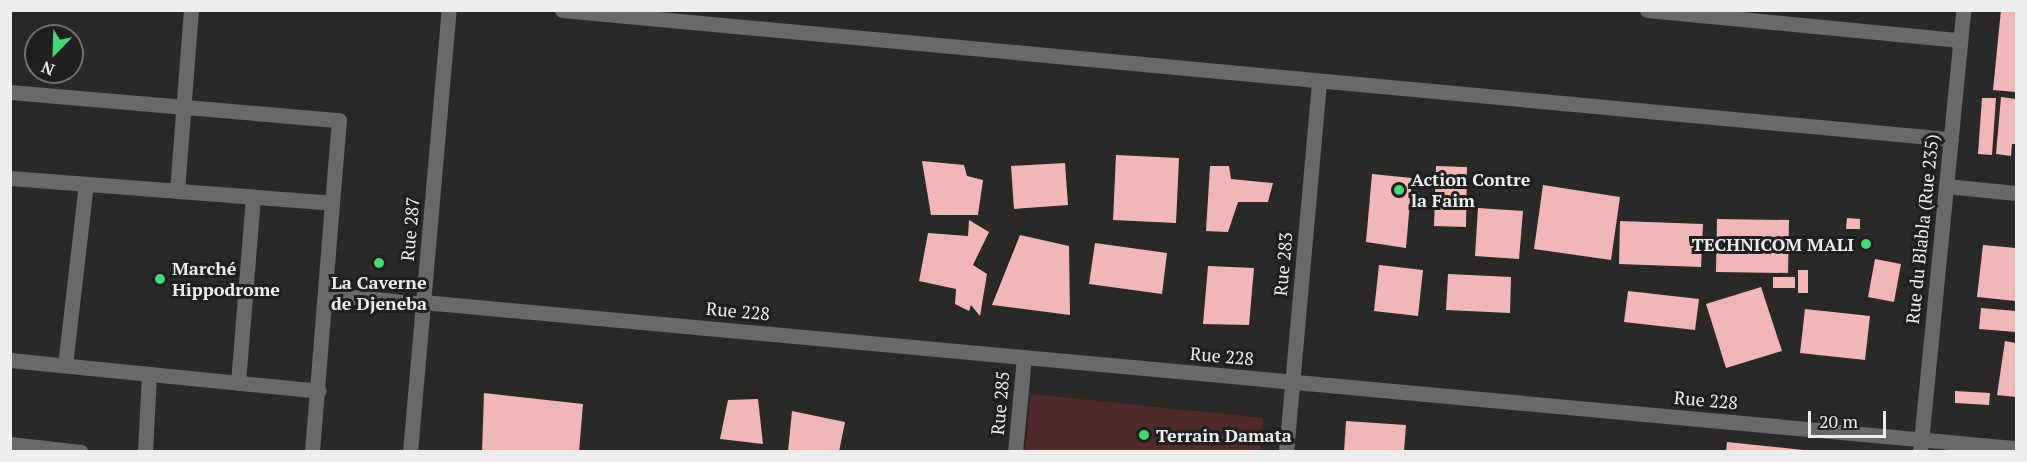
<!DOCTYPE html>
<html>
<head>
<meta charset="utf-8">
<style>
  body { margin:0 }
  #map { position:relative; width:2027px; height:462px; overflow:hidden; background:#2b2828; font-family:"PT Serif",serif }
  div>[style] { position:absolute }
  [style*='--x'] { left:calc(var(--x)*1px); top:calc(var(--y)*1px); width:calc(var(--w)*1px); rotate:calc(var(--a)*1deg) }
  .green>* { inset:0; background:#4f2a2c }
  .building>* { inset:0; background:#f1b7b8 }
  .minor>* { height:15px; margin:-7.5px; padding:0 7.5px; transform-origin:7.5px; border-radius:7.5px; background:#686968 }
  .dots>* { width:16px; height:16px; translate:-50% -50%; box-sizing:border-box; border:3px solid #211e1e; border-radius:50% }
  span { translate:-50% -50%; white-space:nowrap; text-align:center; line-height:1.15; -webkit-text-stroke:6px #211e1e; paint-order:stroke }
  .poi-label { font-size:18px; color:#eeecec; font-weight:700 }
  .left { translate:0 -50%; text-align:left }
  .right { translate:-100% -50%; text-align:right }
  .street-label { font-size:18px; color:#eeecec }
  .frame { position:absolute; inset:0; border:12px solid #eeecec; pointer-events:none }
  .north { position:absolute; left:24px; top:24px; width:60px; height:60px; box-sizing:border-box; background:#211e1e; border:2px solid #737070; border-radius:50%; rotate:203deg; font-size:16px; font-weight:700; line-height:24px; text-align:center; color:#eeecec }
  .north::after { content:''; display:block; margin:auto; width:21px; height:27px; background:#46d779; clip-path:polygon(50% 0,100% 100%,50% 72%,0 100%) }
  .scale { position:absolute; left:1808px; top:411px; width:78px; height:27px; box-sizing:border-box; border:3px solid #eeecec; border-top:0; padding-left:8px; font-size:18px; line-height:21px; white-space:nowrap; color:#eeecec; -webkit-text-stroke:4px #211e1e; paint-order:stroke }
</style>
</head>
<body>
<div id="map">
  <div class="green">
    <i style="clip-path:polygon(1031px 394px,1263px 418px,1260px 451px,1025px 451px)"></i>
  </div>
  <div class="building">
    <i style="clip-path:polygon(2001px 10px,2016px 10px,2016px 92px,1993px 90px)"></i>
    <i style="clip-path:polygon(2001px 97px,2016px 99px,2016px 144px,2012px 144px,2011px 156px,1996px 154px)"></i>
    <i style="clip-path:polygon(1982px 98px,1996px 98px,1992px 155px,1978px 154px)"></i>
    <i style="clip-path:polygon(1116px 155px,1179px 158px,1176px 223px,1113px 220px)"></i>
    <i style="clip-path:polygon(922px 161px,964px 165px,967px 176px,983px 180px,978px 215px,931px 215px)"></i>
    <i style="clip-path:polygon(1065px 163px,1068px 205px,1014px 209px,1011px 166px)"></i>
    <i style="clip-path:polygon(1210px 166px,1229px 166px,1231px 179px,1273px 183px,1268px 202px,1238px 202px,1228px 232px,1206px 231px)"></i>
    <i style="clip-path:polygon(1436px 166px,1467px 167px,1466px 227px,1434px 226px)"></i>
    <i style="clip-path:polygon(1372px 174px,1412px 178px,1406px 248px,1366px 242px)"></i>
    <i style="clip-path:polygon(1543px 185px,1620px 197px,1611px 260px,1534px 249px)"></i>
    <i style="clip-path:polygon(1478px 208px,1523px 211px,1519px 259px,1475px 256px)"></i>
    <i style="clip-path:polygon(1847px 218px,1860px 219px,1860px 229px,1846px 229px)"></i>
    <i style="clip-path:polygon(1717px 219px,1789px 220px,1788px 273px,1716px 272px)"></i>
    <i style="clip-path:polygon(969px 220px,989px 232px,973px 265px,987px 274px,980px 316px,971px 305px,969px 311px,955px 304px,956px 289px,919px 281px,928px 233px,968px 236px)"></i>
    <i style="clip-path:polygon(1620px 221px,1703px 224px,1701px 267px,1619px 264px)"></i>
    <i style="clip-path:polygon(1020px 235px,1069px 246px,1070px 315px,992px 305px)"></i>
    <i style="clip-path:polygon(1095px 243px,1167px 253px,1162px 294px,1089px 284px)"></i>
    <i style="clip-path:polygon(1983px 245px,2016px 248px,2016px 301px,1977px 297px)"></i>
    <i style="clip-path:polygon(1875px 259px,1901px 264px,1894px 302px,1868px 297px)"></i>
    <i style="clip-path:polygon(1379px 265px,1423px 270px,1418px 316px,1374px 311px)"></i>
    <i style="clip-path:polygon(1208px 266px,1254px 268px,1249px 325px,1203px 324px)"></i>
    <i style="clip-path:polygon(1798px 270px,1808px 270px,1808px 293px,1798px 293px)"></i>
    <i style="clip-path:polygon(1448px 274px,1511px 277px,1510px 313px,1446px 310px)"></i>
    <i style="clip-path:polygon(1773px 277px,1795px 277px,1795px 288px,1773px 288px)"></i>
    <i style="clip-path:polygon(1761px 287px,1782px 351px,1726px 368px,1706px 304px)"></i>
    <i style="clip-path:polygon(1628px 291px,1699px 299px,1695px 330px,1624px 322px)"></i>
    <i style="clip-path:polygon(1981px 308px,2016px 311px,2016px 332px,1979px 329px)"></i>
    <i style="clip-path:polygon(1805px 309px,1870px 316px,1865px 360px,1800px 353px)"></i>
    <i style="clip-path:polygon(2005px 341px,2016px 343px,2016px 397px,1997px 395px)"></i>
    <i style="clip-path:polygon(1955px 391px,1990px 393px,1989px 405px,1955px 403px)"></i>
    <i style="clip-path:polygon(484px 393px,583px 404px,579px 452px,482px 452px)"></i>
    <i style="clip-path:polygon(758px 399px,763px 444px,720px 439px,728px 400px)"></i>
    <i style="clip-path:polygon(792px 411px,845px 422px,839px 452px,788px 452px)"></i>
    <i style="clip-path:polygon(1346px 421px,1406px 425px,1404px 452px,1344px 452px)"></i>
    <i style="clip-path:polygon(1727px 442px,1803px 450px,1803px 452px,1726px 452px)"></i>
  </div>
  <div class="minor">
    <i style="--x:562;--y:10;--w:1395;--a:5.31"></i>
    <i style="--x:1647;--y:10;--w:314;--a:5.5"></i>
    <i style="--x:10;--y:92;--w:330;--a:4.9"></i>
    <i style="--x:339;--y:120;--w:83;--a:94.8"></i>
    <i style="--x:10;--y:178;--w:323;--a:4.4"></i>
    <i style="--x:332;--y:203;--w:250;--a:94.6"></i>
    <i style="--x:1946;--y:186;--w:70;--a:5.7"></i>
    <i style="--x:177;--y:191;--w:182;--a:-85.6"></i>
    <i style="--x:325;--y:294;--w:99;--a:5.8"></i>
    <i style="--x:423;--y:302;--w:1600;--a:5.24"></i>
    <i style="--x:10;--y:360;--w:310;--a:5.7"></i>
    <i style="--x:65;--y:365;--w:182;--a:-83.4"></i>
    <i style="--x:238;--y:383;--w:187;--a:-85.4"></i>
    <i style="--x:10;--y:444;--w:71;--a:6.4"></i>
    <i style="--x:145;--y:452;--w:78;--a:-87.1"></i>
    <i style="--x:410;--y:452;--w:444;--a:-85"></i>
    <i style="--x:1015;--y:452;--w:95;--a:-84.6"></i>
    <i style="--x:1286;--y:452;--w:372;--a:-84.9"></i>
    <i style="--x:1920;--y:452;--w:444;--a:-84.4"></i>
  </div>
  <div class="dots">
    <i style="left:1399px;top:190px;background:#46d779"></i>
    <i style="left:1866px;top:244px;background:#46d779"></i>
    <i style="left:379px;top:263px;background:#46d779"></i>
    <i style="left:160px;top:279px;background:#46d779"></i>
    <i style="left:1144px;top:435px;background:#46d779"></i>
  </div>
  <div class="poi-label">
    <span class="left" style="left:1411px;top:190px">Action Contre<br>la Faim</span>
    <span class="right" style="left:1854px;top:244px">TECHNICOM MALI</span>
    <span class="left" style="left:172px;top:279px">Marché<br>Hippodrome</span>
    <span style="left:379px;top:293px">La Caverne<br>de Djeneba</span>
    <span class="left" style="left:1156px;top:435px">Terrain Damata</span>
  </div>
  <div class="street-label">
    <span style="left:410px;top:229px;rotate:-85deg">Rue 287</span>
    <span style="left:1922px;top:229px;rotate:-84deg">Rue du Blabla (Rue 235)</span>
    <span style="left:1283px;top:264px;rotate:-85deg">Rue 283</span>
    <span style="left:738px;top:311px;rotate:5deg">Rue 228</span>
    <span style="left:1222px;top:356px;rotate:5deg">Rue 228</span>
    <span style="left:1706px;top:400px;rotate:5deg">Rue 228</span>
    <span style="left:1000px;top:403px;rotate:-85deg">Rue 285</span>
  </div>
  <div class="frame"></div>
  <div class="north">N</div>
  <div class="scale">20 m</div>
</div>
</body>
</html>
